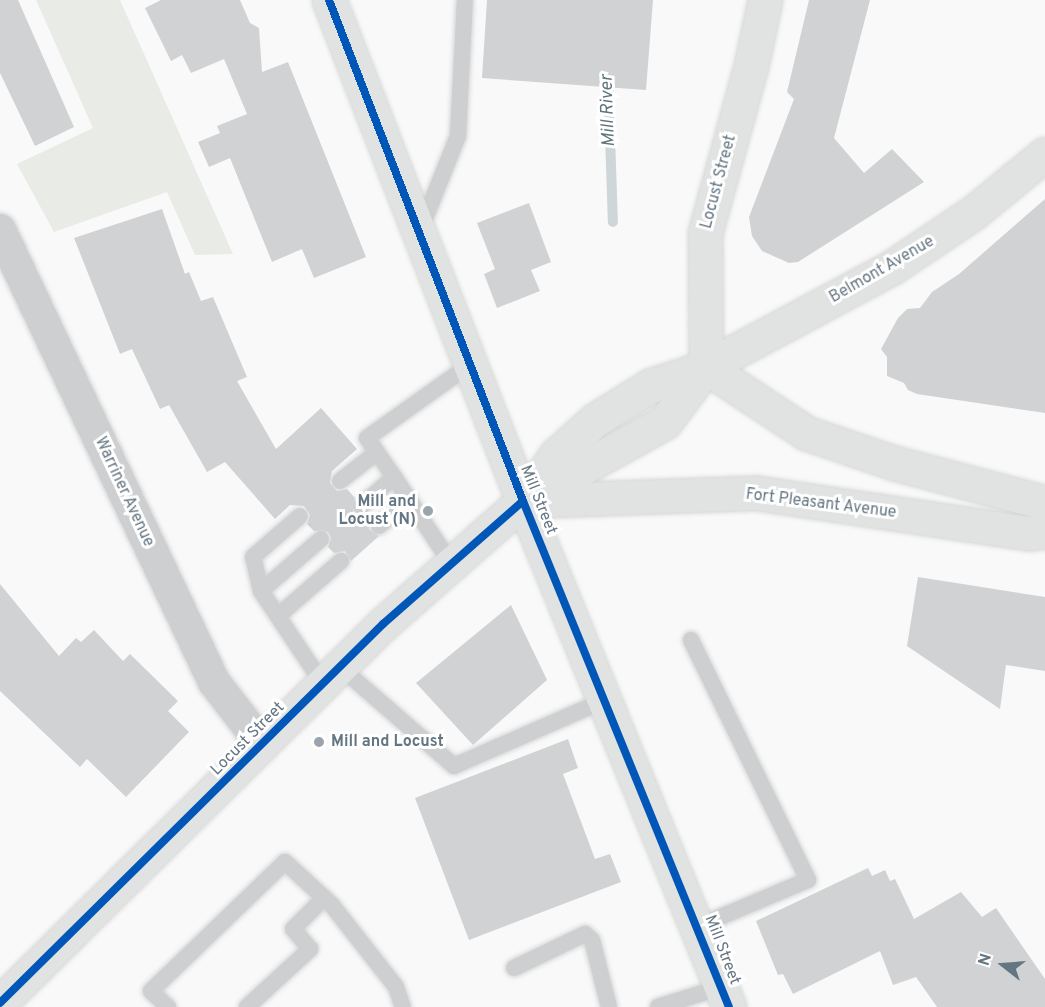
<!DOCTYPE html>
<html>
<head>
<meta charset="utf-8">
<style>
  body { margin:0 }
  #map { position:relative; width:1045px; height:1007px; overflow:hidden; background:#f9f9f9; font-family:Overpass,sans-serif }
  div>[style] { position:absolute }
  [style*='--x'] { left:calc(var(--x)*1px); top:calc(var(--y)*1px); width:calc(var(--w)*1px); rotate:calc(var(--a)*1deg) }
  .green>* { inset:0; background:#e8ebe6 }
  .stream>* { height:10px; margin:-5px; padding:0 5px; transform-origin:5px; border-radius:5px; background:#ced6d9 }
  .building>* { inset:0; background:#d0d2d3 }
  .roads { filter:drop-shadow(0 0 2px #d5d6d7) drop-shadow(0 0 2px #d5d6d7) }
  .lane>* { height:16px; margin:-8px; padding:0 8px; transform-origin:8px; border-radius:8px; background:#cecfd0 }
  .street>* { height:32px; margin:-16px; padding:0 16px; transform-origin:16px; border-radius:16px; background:#cecfd0 }
  .secondary>* { height:33px; margin:-16.5px; padding:0 16.5px; transform-origin:16.5px; border-radius:16.5px; background:#e1e2e2 }
  .primary>* { height:33px; margin:-16.5px; padding:0 16.5px; transform-origin:16.5px; border-radius:16.5px; background:#e1e2e2 }
  .cycleway>* { height:8px; margin:-4px; padding:0 4px; transform-origin:4px; border-radius:4px; background:#0057b8 }
  .dots>* { width:16px; height:16px; translate:-50% -50%; box-sizing:border-box; border:3px solid #fff; border-radius:50% }
  span { translate:-50% -50%; white-space:nowrap; text-align:center; line-height:1.15; -webkit-text-stroke:6px #fff; paint-order:stroke }
  .street-label { font-size:16px; color:#657683 }
  .poi-label { font-size:16px; color:#657683; font-weight:700 }
  .right { translate:-100% -50%; text-align:right }
  .left { translate:0 -50%; text-align:left }
  .water-label { font-size:18px; color:#60757c; font-style:italic }
  .north { position:absolute; left:973px; top:935px; width:60px; height:60px; -webkit-text-stroke:4px #fff; paint-order:stroke; rotate:287deg; font-size:16px; font-weight:700; line-height:24px; text-align:center; color:#657683 }
  .north::after { content:''; display:block; margin:auto; width:21px; height:27px; background:#657683; clip-path:polygon(50% 0,100% 100%,50% 72%,0 100%) }
</style>
</head>
<body>
<div id="map">
  <div class="green">
    <i style="clip-path:polygon(36px 0,120px 0,233px 254px,195px 255px,167px 192px,54px 232px,17px 164px,93px 128px)"></i>
  </div>
  <div class="stream">
    <i style="--x:608;--y:75;--w:147;--a:88.1"></i>
  </div>
  <div class="building">
    <i style="clip-path:polygon(0 0,18px 0,74px 127px,35px 146px,0 73px)"></i>
    <i style="clip-path:polygon(161px 0,240px 0,250px 23px,259px 28px,262px 72px,288px 62px,366px 257px,314px 278px,302px 249px,272px 262px,230px 158px,209px 167px,198px 142px,220px 133px,217px 126px,247px 114px,224px 59px,191px 73px,182px 55px,171px 61px,145px 8px)"></i>
    <i style="clip-path:polygon(487px 0,653px 0,646px 90px,482px 78px)"></i>
    <i style="clip-path:polygon(809px 0,870px 0,834px 138px,864px 173px,892px 149px,924px 182px,798px 262px,789px 263px,762px 251px,752px 236px,749px 217px,794px 99px,787px 92px)"></i>
    <i style="clip-path:polygon(1045px 199px,1045px 413px,917px 394px,908px 390px,904px 383px,887px 376px,887px 357px,881px 349px,898px 318px,907px 309px,920px 308px,932px 292px,959px 274px)"></i>
    <i style="clip-path:polygon(529px 203px,551px 262px,531px 270px,540px 291px,497px 308px,484px 274px,495px 269px,477px 223px)"></i>
    <i style="clip-path:polygon(162px 209px,185px 274px,189px 272px,201px 301px,213px 297px,247px 377px,237px 381px,276px 449px,321px 408px,357px 449px,332px 471px,330px 483px,337px 491px,347px 489px,355px 498px,353px 512px,358px 516px,368px 514px,372px 518px,369px 529px,379px 536px,351px 561px,345px 551px,334px 553px,328px 547px,331px 538px,328px 532px,314px 531px,307px 524px,310px 515px,304px 506px,290px 505px,275px 519px,225px 462px,207px 472px,169px 405px,160px 409px,132px 349px,120px 354px,74px 238px)"></i>
    <i style="clip-path:polygon(918px 577px,1045px 597px,1045px 671px,1006px 665px,1000px 709px,907px 646px)"></i>
    <i style="clip-path:polygon(0 584px,59px 656px,76px 638px,81px 642px,94px 630px,123px 661px,130px 654px,178px 701px,168px 711px,189px 732px,126px 797px,87px 759px,80px 767px,0 691px)"></i>
    <i style="clip-path:polygon(511px 605px,547px 680px,473px 745px,416px 683px)"></i>
    <i style="clip-path:polygon(568px 739px,578px 768px,563px 774px,595px 859px,610px 854px,621px 882px,469px 940px,415px 798px)"></i>
    <i style="clip-path:polygon(868px 868px,872px 876px,885px 870px,890px 881px,895px 879px,914px 919px,961px 892px,982px 917px,996px 908px,1045px 979px,1045px 1007px,937px 1007px,916px 977px,893px 985px,880px 951px,793px 994px,783px 974px,778px 975px,756px 921px)"></i>
  </div>
  <div class="roads">
    <div class="lane">
      <i style="--x:420;--y:231;--w:102;--a:-68.2"></i>
      <i style="--x:458;--y:136;--w:136;--a:-87.1"></i>
      <i style="--x:394;--y:477;--w:105;--a:56.6"></i>
      <i style="--x:340;--y:481;--w:46;--a:-37.9"></i>
      <i style="--x:361;--y:506;--w:44;--a:-41.3"></i>
      <i style="--x:394;--y:477;--w:47;--a:-124.7"></i>
      <i style="--x:367;--y:438;--w:128;--a:-35.4"></i>
      <i style="--x:379;--y:526;--w:40;--a:-42"></i>
      <i style="--x:321;--y:539;--w:79;--a:139.1"></i>
      <i style="--x:261;--y:591;--w:112;--a:56.3"></i>
      <i style="--x:261;--y:591;--w:35;--a:-103"></i>
      <i style="--x:253;--y:557;--w:62;--a:-41.1"></i>
      <i style="--x:278;--y:616;--w:84;--a:-41.1"></i>
      <i style="--x:691;--y:640;--w:267;--a:64"></i>
      <i style="--x:808;--y:880;--w:118;--a:157.1"></i>
      <i style="--x:340;--y:667;--w:151;--a:41"></i>
      <i style="--x:454;--y:766;--w:165;--a:-23.6"></i>
      <i style="--x:514;--y:968;--w:79;--a:-25.6"></i>
      <i style="--x:585;--y:934;--w:9;--a:41"></i>
      <i style="--x:592;--y:940;--w:69;--a:75.8"></i>
      <i style="--x:168;--y:1007;--w:23;--a:-137"></i>
      <i style="--x:151;--y:991;--w:186;--a:-43.9"></i>
      <i style="--x:285;--y:862;--w:62;--a:42.4"></i>
      <i style="--x:331;--y:904;--w:105;--a:51.9"></i>
      <i style="--x:396;--y:987;--w:21;--a:71"></i>
      <i style="--x:247;--y:1007;--w:86;--a:-42.6"></i>
      <i style="--x:310;--y:949;--w:26;--a:-130"></i>
      <i style="--x:293;--y:929;--w:44;--a:-45"></i>
      <i style="--x:658;--y:1007;--w:67;--a:-17.4"></i>
    </div>
    <div class="street">
      <i style="--x:0;--y:230;--w:500;--a:64.66"></i>
      <i style="--x:214;--y:682;--w:78;--a:52.3"></i>
    </div>
    <div class="secondary">
      <i style="--x:329;--y:0;--w:537;--a:68.83"></i>
      <i style="--x:523;--y:501;--w:546;--a:67.85"></i>
      <i style="--x:765;--y:0;--w:67;--a:102"></i>
      <i style="--x:751;--y:66;--w:173;--a:105.4"></i>
      <i style="--x:705;--y:233;--w:134;--a:89.6"></i>
      <i style="--x:706;--y:367;--w:120;--a:33.4"></i>
      <i style="--x:806;--y:433;--w:93;--a:18.8"></i>
      <i style="--x:894;--y:463;--w:156;--a:14.8"></i>
      <i style="--x:523;--y:501;--w:234;--a:-2"></i>
      <i style="--x:757;--y:493;--w:275;--a:8.4"></i>
      <i style="--x:1029;--y:533;--w:16;--a:-4"></i>
    </div>
    <div class="primary">
      <i style="--x:529;--y:493;--w:47;--a:-54.6"></i>
      <i style="--x:556;--y:455;--w:52;--a:-41.9"></i>
      <i style="--x:595;--y:420;--w:65;--a:-31.7"></i>
      <i style="--x:650;--y:386;--w:59;--a:-18.7"></i>
      <i style="--x:706;--y:367;--w:210;--a:-28.2"></i>
      <i style="--x:891;--y:268;--w:99;--a:-33.9"></i>
      <i style="--x:973;--y:213;--w:93;--a:-39.3"></i>
      <i style="--x:0;--y:1003;--w:539;--a:-44.7"></i>
      <i style="--x:383;--y:624;--w:186;--a:-41.3"></i>
      <i style="--x:523;--y:501;--w:162;--a:-29.1"></i>
      <i style="--x:665;--y:422;--w:69;--a:-53.3"></i>
    </div>
  </div>
  <div class="cycleway">
    <i style="--x:329;--y:0;--w:537;--a:68.83"></i>
    <i style="--x:523;--y:501;--w:546;--a:67.85"></i>
    <i style="--x:0;--y:1003;--w:539;--a:-44.7"></i>
    <i style="--x:383;--y:624;--w:186;--a:-41.3"></i>
  </div>
  <div class="dots">
    <i style="left:428px;top:511px;background:#99a4ac"></i>
    <i style="left:319px;top:742px;background:#99a4ac"></i>
  </div>
  <div class="street-label">
    <span style="left:719px;top:182px;rotate:-75deg">Locust Street</span>
    <span style="left:882px;top:270px;rotate:-30deg">Belmont Avenue</span>
    <span style="left:124px;top:492px;rotate:65deg">Warriner Avenue</span>
    <span style="left:538px;top:500px;rotate:68deg">Mill Street</span>
    <span style="left:821px;top:504px;rotate:7deg">Fort Pleasant Avenue</span>
    <span style="left:248px;top:739px;rotate:-45deg">Locust Street</span>
    <span style="left:722px;top:950px;rotate:69deg">Mill Street</span>
  </div>
  <div class="poi-label">
    <span class="right" style="left:416px;top:511px">Mill and<br>Locust (N)</span>
    <span class="left" style="left:331px;top:742px">Mill and Locust</span>
  </div>
  <div class="water-label">
    <span style="left:609px;top:111px;rotate:-92deg">Mill River</span>
  </div>
  <div class="north">N</div>
</div>
</body>
</html>
